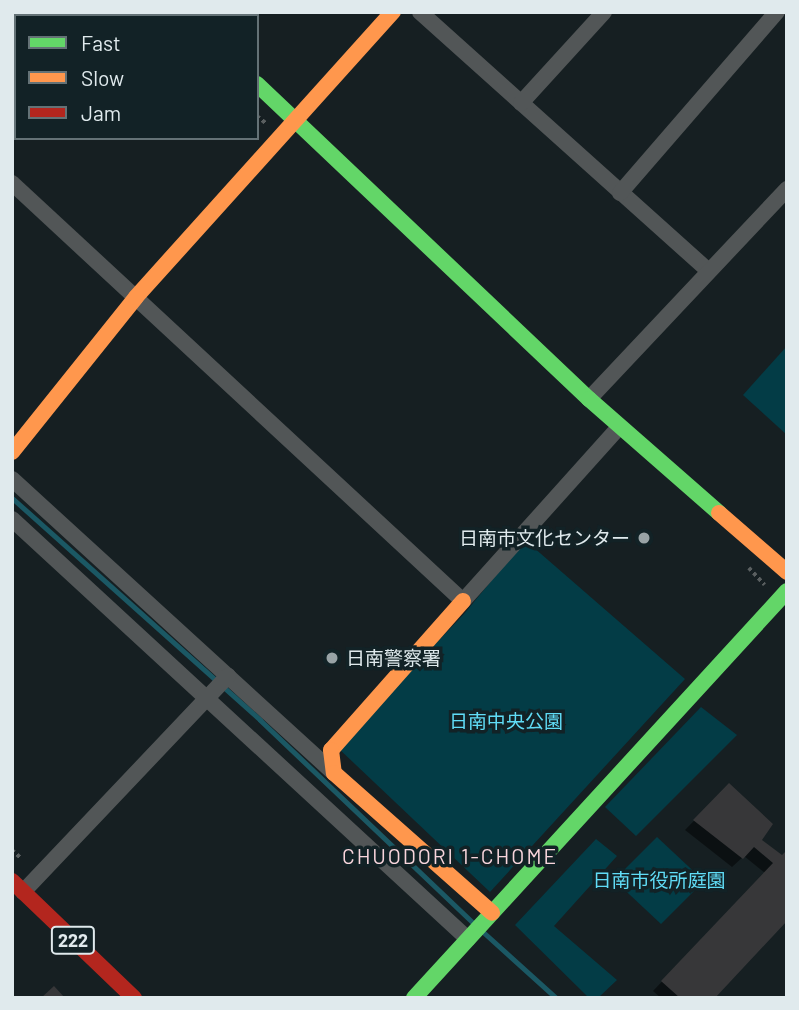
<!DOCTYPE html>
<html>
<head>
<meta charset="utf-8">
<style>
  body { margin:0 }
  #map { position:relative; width:799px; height:1010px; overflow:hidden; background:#161f22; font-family:Barlow,"Noto Sans JP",sans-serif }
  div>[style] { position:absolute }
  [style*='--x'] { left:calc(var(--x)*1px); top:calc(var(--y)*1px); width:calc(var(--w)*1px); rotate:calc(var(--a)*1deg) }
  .green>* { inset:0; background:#033c46 }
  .shadow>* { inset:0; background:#0007 }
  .stream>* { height:5px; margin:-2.5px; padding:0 2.5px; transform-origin:2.5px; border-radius:2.5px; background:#1b5864 }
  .building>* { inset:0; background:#373739 }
  .path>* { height:3.5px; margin-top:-1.75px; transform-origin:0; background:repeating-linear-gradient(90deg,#5a5f60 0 3.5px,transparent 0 7px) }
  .street>* { height:16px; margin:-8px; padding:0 8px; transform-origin:8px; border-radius:8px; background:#525657 }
  .fast>* { height:16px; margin:-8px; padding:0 8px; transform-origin:8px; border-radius:8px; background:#63d668 }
  .slow>* { height:16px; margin:-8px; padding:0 8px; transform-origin:8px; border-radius:8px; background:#ff974d }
  .jam>* { height:16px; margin:-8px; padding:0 8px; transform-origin:8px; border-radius:8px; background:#b3261e }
  .dots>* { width:19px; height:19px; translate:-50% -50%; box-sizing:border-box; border:4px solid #122226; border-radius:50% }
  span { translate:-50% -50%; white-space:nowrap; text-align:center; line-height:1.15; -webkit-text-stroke:7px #122226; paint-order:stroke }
  .shield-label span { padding:2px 5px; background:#122226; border:2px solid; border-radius:5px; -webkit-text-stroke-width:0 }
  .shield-label { font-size:18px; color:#e0eaed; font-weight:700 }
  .poi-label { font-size:19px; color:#e0eaed }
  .right { translate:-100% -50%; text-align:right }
  .left { translate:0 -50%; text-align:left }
  .park-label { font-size:19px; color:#60dcf6 }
  .neighbourhood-label { font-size:21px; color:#f8d5dc; letter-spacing:2px }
  .frame { position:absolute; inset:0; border:14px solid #e0eaed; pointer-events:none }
  .legend { position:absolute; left:14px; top:14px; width:245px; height:126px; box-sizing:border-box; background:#122226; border:2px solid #647276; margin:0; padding:9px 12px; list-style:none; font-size:21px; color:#e0eaed }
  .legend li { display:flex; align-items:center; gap:14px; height:35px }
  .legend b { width:35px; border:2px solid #647276 }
</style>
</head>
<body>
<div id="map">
  <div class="green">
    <i style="clip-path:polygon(787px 346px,787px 435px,743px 395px)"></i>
    <i style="clip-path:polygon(525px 540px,685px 679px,490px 892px,337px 747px,464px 614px)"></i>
    <i style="clip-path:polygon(701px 707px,737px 735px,636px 836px,605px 807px)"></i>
    <i style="clip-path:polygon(657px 837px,704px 881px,661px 924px,614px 880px)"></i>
    <i style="clip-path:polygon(596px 839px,617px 856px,554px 926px,617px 980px,598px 998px,589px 998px,515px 925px)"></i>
  </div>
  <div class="shadow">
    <i style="clip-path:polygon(729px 785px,760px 841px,782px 857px,713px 998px,661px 998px,653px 991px,765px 873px,744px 856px,732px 867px,685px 830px)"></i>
  </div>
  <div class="stream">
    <i style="--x:12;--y:498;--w:333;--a:41.8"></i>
    <i style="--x:260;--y:720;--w:294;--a:43.6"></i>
    <i style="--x:483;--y:932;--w:98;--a:42.1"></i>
  </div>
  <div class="building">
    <i style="clip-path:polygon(729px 783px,773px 824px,762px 840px,782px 855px,787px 850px,787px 921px,715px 998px,680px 998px,661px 981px,773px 863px,754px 847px,743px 859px,693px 820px)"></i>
    <i style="clip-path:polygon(54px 986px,65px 998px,41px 998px)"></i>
  </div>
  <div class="path">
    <i style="--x:145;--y:12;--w:5;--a:53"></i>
    <i style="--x:257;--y:116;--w:13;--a:39"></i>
    <i style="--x:749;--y:568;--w:23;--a:47"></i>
    <i style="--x:12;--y:850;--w:12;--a:42"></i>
  </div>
  <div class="street">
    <i style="--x:420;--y:12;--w:388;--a:41.9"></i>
    <i style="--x:521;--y:103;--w:123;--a:-47.6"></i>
    <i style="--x:12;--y:183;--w:615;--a:42.83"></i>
    <i style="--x:463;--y:601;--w:234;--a:-48.1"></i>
    <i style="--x:620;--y:193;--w:240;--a:-49.1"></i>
    <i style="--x:589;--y:399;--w:289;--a:-46.7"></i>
    <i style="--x:12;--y:479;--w:436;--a:42.4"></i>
    <i style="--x:12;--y:519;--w:620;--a:42.65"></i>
    <i style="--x:23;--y:892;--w:298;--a:-46.5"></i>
  </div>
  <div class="fast">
    <i style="--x:257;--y:84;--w:458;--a:43.5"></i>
    <i style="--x:589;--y:399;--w:173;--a:41.2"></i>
    <i style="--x:414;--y:998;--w:552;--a:-47.5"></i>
  </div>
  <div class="slow">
    <i style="--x:174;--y:12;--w:6;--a:45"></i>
    <i style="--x:12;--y:452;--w:198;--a:-51.3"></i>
    <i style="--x:136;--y:297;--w:384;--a:-48"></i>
    <i style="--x:719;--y:513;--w:90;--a:40.9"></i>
    <i style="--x:463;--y:601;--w:199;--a:131.5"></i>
    <i style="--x:331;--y:750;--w:23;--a:83"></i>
    <i style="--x:334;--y:773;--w:211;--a:41.5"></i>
  </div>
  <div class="jam">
    <i style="--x:12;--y:881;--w:169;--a:43.8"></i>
  </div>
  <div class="dots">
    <i style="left:644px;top:538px;background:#99a3a6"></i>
    <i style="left:332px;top:658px;background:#99a3a6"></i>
  </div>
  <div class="shield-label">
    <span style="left:73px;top:940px">222</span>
  </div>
  <div class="poi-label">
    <span class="right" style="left:630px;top:538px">日南市文化センター</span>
    <span class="left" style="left:346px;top:658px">日南警察署</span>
  </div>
  <div class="park-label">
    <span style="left:506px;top:721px">日南中央公園</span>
    <span style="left:659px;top:880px">日南市役所庭園</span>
  </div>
  <div class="neighbourhood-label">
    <span style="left:450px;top:856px">CHUODORI 1-CHOME</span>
  </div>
  <div class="frame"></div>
  <ul class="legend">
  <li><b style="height:9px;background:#63d668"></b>Fast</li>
  <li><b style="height:9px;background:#ff974d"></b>Slow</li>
  <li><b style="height:9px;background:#b3261e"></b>Jam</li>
  </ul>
</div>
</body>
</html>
